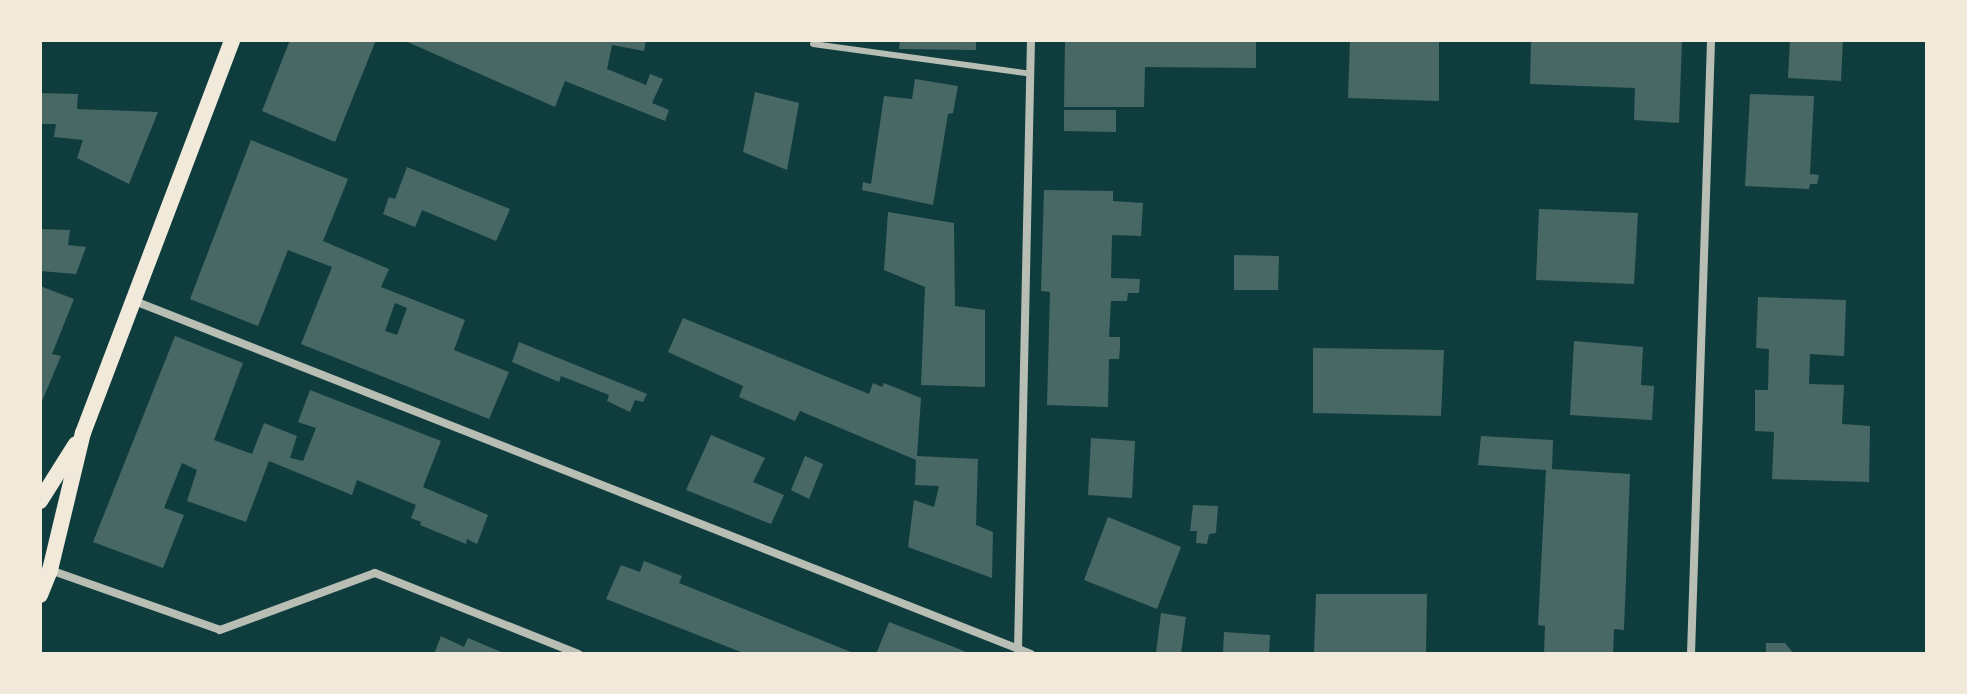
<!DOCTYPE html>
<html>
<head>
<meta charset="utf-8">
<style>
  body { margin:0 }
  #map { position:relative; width:1967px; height:694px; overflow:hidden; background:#0f3d3e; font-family:Commissioner,sans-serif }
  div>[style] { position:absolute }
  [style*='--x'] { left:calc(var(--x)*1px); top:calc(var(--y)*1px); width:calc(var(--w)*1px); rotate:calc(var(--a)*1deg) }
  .building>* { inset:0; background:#486865 }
  .service>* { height:6px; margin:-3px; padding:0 3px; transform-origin:3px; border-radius:3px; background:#b8beb3 }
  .minor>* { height:8px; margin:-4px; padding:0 4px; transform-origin:4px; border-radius:4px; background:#b8beb3 }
  .secondary>* { height:16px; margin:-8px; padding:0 8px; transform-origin:8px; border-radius:8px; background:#f1e9da }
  span { translate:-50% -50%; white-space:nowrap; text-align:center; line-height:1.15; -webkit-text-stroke:8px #f1e9da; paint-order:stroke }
  .frame { position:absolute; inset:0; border:42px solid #f1e9da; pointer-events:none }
</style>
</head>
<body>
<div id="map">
  <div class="building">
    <i style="clip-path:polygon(290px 40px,376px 40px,335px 142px,262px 111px)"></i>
    <i style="clip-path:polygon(403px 40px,646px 40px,644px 51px,612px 45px,607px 69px,646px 85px,650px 74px,663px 79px,652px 103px,669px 110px,665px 121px,565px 81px,555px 107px)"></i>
    <i style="clip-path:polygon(900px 40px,976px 40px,976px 50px,899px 49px)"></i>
    <i style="clip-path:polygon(1065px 40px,1256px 40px,1256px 68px,1145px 67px,1144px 107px,1064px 107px)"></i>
    <i style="clip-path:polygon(1350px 40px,1439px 40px,1439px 101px,1348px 98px)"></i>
    <i style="clip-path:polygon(1531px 40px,1682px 40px,1679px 123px,1634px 120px,1635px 88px,1530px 84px)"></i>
    <i style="clip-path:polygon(1790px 40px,1843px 40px,1841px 81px,1788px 78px)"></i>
    <i style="clip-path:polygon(915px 79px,958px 86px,953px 113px,948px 114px,933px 205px,862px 190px,863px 182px,871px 184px,884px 96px,912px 99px)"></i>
    <i style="clip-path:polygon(755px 92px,799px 103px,787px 170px,743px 152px)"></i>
    <i style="clip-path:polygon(40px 93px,78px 94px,77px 109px,158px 112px,129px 184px,77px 158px,83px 140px,54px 137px,56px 124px,40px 124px)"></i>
    <i style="clip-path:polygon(1750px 94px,1814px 96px,1810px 174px,1819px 175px,1817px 184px,1810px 184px,1809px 189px,1745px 186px)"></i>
    <i style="clip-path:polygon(1064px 110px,1116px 110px,1116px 132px,1064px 131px)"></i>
    <i style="clip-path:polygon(evenodd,251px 140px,348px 179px,323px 241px,389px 269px,381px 287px,465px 320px,454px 350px,509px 372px,489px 419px,301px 344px,332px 267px,288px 250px,258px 326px,190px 299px,251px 140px,395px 303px,407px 308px,397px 335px,385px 331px,395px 303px)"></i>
    <i style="clip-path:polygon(407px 167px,510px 209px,496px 241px,422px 210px,415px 227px,383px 214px,389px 197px,395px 199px)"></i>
    <i style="clip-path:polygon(1044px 190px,1113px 191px,1113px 201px,1143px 203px,1141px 236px,1112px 235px,1111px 278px,1140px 279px,1139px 293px,1128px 293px,1127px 301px,1111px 301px,1109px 337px,1120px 337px,1120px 348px,1119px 359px,1109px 359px,1108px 407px,1047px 405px,1050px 292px,1041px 291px)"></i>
    <i style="clip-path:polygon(1539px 209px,1638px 213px,1634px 284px,1536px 280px)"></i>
    <i style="clip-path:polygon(888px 212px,954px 223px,955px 306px,985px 310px,985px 387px,921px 385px,925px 287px,884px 270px)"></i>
    <i style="clip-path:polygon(40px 229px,70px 230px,68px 245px,86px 247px,76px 274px,40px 271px)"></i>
    <i style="clip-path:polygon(1234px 255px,1279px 256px,1278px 290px,1234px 290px)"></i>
    <i style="clip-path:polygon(40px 286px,74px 299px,52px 354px,61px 356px,40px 406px)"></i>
    <i style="clip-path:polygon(1758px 297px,1846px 300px,1844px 356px,1810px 354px,1809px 384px,1844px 385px,1842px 424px,1870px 426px,1869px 482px,1772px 479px,1774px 432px,1755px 431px,1755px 390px,1768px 390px,1769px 349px,1756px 348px)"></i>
    <i style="clip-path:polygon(683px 318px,869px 394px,873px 383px,882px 387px,884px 383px,921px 398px,917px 456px,978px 459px,976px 525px,993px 532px,992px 578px,908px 547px,914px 500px,934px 507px,939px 486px,915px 485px,916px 460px,800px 411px,795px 421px,739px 397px,743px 386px,668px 352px)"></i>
    <i style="clip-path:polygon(175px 336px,243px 363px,214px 440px,252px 454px,264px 423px,297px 436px,290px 458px,303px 461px,316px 428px,298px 422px,310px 390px,441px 441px,423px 487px,488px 515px,477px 544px,467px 539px,466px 544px,420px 525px,421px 522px,411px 518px,416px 505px,357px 480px,352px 495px,269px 461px,246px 522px,187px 501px,197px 470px,182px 463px,164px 508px,184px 515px,163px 568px,93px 542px)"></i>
    <i style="clip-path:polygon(1574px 341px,1643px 347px,1641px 385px,1654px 386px,1652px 420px,1570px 415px)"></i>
    <i style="clip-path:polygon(519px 342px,647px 394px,643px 402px,635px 400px,630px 412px,607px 401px,609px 395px,561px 376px,559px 382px,512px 362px)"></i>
    <i style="clip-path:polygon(1313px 348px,1444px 350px,1441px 416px,1313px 413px)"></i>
    <i style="clip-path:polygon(711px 435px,765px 458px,753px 482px,784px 495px,771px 524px,686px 490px)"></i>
    <i style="clip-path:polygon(1481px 436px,1553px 440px,1552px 469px,1630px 474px,1624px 630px,1614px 629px,1613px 654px,1544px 654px,1545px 626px,1538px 625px,1546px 470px,1478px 465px)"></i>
    <i style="clip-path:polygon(1091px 438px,1135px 441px,1132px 498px,1088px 495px)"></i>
    <i style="clip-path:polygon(805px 456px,823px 464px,809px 499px,791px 490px)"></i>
    <i style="clip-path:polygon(1193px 505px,1218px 506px,1216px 533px,1209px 534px,1207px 544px,1196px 543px,1197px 531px,1190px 531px)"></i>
    <i style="clip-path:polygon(1108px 517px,1181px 547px,1157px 609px,1084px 580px)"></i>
    <i style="clip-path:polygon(644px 561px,682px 576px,679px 583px,856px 654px,746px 654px,606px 599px,621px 565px,640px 572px)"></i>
    <i style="clip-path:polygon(1316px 594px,1427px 594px,1426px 654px,1314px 654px)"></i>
    <i style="clip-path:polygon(1161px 613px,1186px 617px,1181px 654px,1156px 653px)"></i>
    <i style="clip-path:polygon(889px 622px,954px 647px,971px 654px,876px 654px)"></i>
    <i style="clip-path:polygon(1224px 632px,1270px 635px,1269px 654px,1223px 654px)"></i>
    <i style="clip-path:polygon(441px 636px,464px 647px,468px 638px,506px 654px,434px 654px)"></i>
    <i style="clip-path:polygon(1766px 643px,1785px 643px,1794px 654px,1766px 654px)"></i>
  </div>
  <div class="service">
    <i style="--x:813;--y:44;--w:220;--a:7.8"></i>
  </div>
  <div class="minor">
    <i style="--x:132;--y:300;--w:966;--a:21.49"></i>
    <i style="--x:50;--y:570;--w:180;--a:19.4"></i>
    <i style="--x:220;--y:630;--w:165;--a:-20.2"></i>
    <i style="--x:375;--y:573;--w:219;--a:21.7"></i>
    <i style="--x:1018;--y:649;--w:609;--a:-88.78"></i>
    <i style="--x:1691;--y:654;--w:614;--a:-88.13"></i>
  </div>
  <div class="secondary">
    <i style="--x:40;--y:501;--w:67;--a:-57.7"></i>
    <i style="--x:40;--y:595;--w:27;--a:-68"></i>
    <i style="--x:50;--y:570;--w:141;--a:-76.5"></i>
    <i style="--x:83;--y:433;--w:420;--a:-69.2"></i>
  </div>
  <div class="frame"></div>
</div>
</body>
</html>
